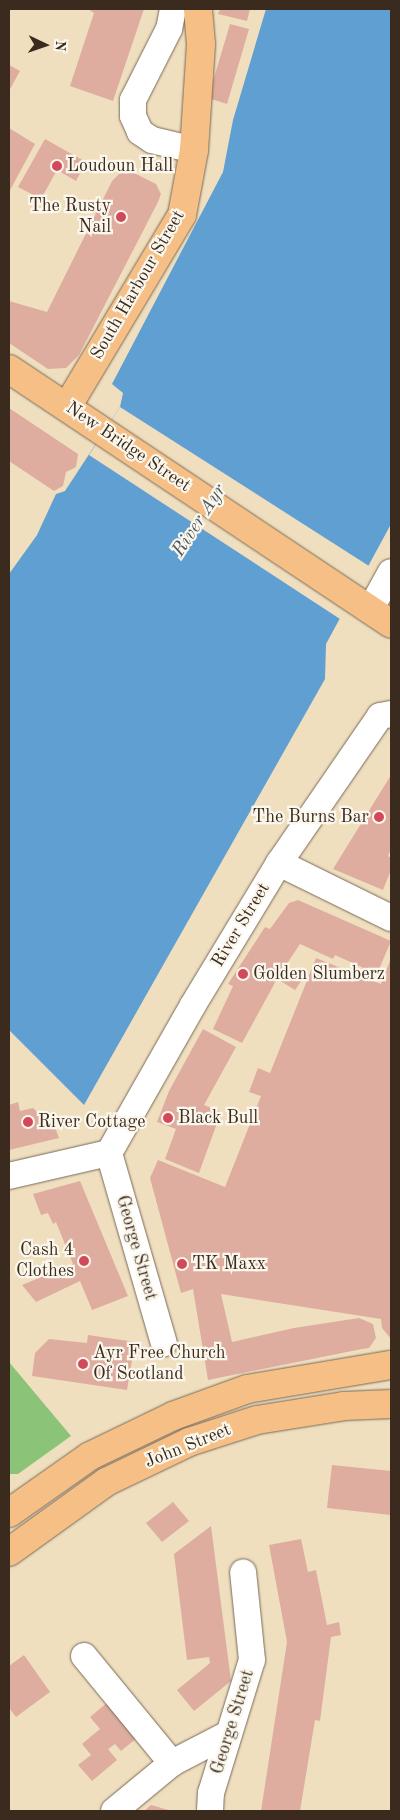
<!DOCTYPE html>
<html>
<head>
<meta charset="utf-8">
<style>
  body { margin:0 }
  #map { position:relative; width:400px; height:1820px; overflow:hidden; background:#efdfbf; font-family:"Old Standard TT",serif }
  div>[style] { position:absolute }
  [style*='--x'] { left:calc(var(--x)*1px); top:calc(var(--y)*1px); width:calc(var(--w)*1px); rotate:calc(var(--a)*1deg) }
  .green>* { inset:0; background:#8bc478 }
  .water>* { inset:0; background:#609fd2 }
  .pier>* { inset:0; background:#efdfbf }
  .building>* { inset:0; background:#dead9f }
  .roads { filter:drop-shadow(0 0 1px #7a6956) drop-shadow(0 0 1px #7a6956) }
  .minor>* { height:26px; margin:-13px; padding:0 13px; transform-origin:13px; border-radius:13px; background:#fff }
  .major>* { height:28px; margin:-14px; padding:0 14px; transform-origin:14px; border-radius:14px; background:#f5bf86 }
  .dots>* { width:14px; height:14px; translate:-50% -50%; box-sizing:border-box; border:2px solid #fbf7ec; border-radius:50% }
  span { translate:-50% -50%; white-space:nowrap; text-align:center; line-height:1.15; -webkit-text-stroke:4.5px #fbf7ec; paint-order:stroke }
  .poi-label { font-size:18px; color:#3b2a1e }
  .left { translate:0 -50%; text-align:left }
  .right { translate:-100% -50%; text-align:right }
  .street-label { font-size:18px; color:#3b2a1e }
  .water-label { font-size:19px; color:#4a5966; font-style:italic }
  .frame { position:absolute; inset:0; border:10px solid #3b2a1e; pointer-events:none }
  .north { position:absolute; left:20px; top:20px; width:50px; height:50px; -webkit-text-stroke:4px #fbf7ec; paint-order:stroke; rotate:93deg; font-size:14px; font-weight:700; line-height:20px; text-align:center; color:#3b2a1e }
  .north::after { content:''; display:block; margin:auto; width:18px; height:22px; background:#3b2a1e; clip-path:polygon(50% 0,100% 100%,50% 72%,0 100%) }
</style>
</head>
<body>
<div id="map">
  <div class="green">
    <i style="clip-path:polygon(9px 1362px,71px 1436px,18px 1474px,9px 1474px)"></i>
  </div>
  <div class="water">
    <i style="clip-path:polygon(266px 9px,391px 9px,391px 524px,326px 644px,325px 679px,84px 1105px,9px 1030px,9px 574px,37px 535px,56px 494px,65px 491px,120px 407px,123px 393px,112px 384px,223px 172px,233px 120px)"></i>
  </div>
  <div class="pier">
    <i style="clip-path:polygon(120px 407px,369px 566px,340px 619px,89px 455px)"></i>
  </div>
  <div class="building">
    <i style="clip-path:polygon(88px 9px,144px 9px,113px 101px,70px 86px,94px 13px)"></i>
    <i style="clip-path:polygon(220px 9px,250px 9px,247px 21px,218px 14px)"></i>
    <i style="clip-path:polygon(230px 24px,249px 29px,227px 104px,208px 98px)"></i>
    <i style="clip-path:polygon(9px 65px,20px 71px,9px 91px)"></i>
    <i style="clip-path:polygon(9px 128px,35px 144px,9px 192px)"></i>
    <i style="clip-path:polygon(45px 139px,86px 162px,76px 181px,57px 170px,41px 199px,18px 187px)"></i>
    <i style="clip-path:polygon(130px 171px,156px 184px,161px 194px,158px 202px,79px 355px,66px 368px,48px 369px,9px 343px,9px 301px,47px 312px,112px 181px,119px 174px)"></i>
    <i style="clip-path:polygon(9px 408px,78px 454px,76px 467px,66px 472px,63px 486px,54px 491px,9px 461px)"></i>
    <i style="clip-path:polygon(391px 775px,391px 849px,388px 856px,391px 858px,391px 870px,383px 890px,333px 869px)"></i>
    <i style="clip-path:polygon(298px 900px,391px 941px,377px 974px,335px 955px,333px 959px,300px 944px,284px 968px,302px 980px,295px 990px,277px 979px,242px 1043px,213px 1029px,233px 986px,228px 984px,265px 927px,270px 929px,289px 903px)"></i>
    <i style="clip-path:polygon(316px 958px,381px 984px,391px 958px,391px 1339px,382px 1328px,381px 1319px,221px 1294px,232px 1342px,294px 1328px,359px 1318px,373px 1324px,376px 1338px,369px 1348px,362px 1349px,208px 1380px,193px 1289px,181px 1293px,150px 1178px,158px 1160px,225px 1187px,261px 1096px,249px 1092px,258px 1068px,270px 1073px)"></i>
    <i style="clip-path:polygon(203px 1029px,236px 1047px,204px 1105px,221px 1112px,199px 1173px,165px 1159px,176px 1129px,157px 1122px,169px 1091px)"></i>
    <i style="clip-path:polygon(18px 1102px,20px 1111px,33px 1108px,56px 1130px,59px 1138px,9px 1150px,9px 1105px)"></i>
    <i style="clip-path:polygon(80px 1181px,128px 1296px,92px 1310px,80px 1281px,36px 1302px,22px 1285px,73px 1264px,56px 1222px,53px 1224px,48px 1213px,41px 1215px,33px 1194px)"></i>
    <i style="clip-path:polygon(88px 1335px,135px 1342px,127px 1390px,32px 1376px,35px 1353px,49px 1339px,87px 1343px)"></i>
    <i style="clip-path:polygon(332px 1465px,391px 1471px,391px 1515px,327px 1508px)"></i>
    <i style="clip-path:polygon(173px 1502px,189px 1521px,162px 1542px,146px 1523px)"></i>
    <i style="clip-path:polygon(211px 1526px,231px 1681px,194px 1711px,177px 1690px,210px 1663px,209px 1657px,187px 1660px,174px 1554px)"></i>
    <i style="clip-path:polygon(301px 1539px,308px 1572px,316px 1570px,327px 1625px,339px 1622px,341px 1635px,331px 1637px,320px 1721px,315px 1720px,300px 1811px,261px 1811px,287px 1642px,269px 1545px)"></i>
    <i style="clip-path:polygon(24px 1655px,50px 1692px,16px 1717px,9px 1708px,9px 1666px)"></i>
    <i style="clip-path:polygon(108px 1702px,137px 1738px,121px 1751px,115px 1744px,108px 1749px,117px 1760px,92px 1781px,78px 1765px,91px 1755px,82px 1744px,100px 1729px,90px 1717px)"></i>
    <i style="clip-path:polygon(151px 1805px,172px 1811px,144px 1811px)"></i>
  </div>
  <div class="roads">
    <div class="minor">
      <i style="--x:173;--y:9;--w:20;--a:101"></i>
      <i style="--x:169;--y:29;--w:80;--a:116.9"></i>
      <i style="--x:133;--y:100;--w:16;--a:90"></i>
      <i style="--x:133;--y:116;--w:17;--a:66"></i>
      <i style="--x:140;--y:132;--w:14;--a:34"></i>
      <i style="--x:152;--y:140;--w:43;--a:13.4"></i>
      <i style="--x:370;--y:610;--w:43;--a:-61.1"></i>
      <i style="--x:279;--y:863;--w:125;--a:26.2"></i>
      <i style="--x:109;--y:1153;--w:170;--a:-60.4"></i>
      <i style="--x:193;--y:1005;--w:166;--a:-58.8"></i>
      <i style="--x:279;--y:863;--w:178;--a:-55.5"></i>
      <i style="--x:380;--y:716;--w:11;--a:-10"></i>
      <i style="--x:109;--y:1153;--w:198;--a:73.9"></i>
      <i style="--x:9;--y:1176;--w:103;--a:-13"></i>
      <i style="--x:84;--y:1656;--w:139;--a:50.6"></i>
      <i style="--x:114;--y:1811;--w:75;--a:-39.6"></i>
      <i style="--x:172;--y:1763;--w:63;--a:-27.4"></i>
      <i style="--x:210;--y:1811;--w:18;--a:-87"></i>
      <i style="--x:211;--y:1793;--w:139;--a:-72.9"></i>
      <i style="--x:252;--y:1660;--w:88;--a:-95.8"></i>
    </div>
    <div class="major">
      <i style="--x:9;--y:369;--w:459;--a:33.7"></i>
      <i style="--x:67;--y:407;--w:224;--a:-59.1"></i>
      <i style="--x:182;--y:215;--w:66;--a:-79.5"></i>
      <i style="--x:194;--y:150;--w:106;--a:-86.2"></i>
      <i style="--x:201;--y:44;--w:35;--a:-95"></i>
      <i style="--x:9;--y:1513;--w:99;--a:-35.1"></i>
      <i style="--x:90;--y:1456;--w:92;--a:-25.7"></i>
      <i style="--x:173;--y:1416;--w:79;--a:-20"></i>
      <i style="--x:247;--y:1389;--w:146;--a:-9.5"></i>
      <i style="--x:9;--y:1552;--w:120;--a:-35.8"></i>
      <i style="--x:106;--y:1482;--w:92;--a:-25.7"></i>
      <i style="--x:189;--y:1442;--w:71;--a:-17.9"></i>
      <i style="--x:257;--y:1420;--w:88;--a:-9.1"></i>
      <i style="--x:344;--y:1406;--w:47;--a:-2.4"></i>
    </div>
  </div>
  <div class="dots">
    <i style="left:57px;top:166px;background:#d1495b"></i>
    <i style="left:121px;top:217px;background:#d1495b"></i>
    <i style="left:379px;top:817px;background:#d1495b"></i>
    <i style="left:243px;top:974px;background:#d1495b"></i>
    <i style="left:168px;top:1118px;background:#d1495b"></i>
    <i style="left:28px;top:1122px;background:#d1495b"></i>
    <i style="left:84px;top:1261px;background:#d1495b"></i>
    <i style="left:182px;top:1264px;background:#d1495b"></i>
    <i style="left:83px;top:1364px;background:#d1495b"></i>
  </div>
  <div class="poi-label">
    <span class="left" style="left:67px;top:166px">Loudoun Hall</span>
    <span class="right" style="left:111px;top:217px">The Rusty<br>Nail</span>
    <span class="right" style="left:369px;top:817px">The Burns Bar</span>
    <span class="left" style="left:253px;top:974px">Golden Slumberz</span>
    <span class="left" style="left:178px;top:1118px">Black Bull</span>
    <span class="left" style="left:38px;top:1122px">River Cottage</span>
    <span class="right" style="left:74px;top:1261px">Cash 4<br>Clothes</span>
    <span class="left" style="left:192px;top:1264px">TK Maxx</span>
    <span class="left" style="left:93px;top:1364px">Ayr Free Church<br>Of Scotland</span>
  </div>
  <div class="street-label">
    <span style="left:138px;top:285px;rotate:-60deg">South Harbour Street</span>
    <span style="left:128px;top:447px;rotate:34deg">New Bridge Street</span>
    <span style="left:241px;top:925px;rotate:-59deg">River Street</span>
    <span style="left:136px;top:1248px;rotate:74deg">George Street</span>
    <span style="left:188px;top:1446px;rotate:-22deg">John Street</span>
    <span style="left:233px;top:1722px;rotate:-73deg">George Street</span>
  </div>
  <div class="water-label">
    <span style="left:200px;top:521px;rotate:-57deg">River Ayr</span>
  </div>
  <div class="frame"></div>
  <div class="north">N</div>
</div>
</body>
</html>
